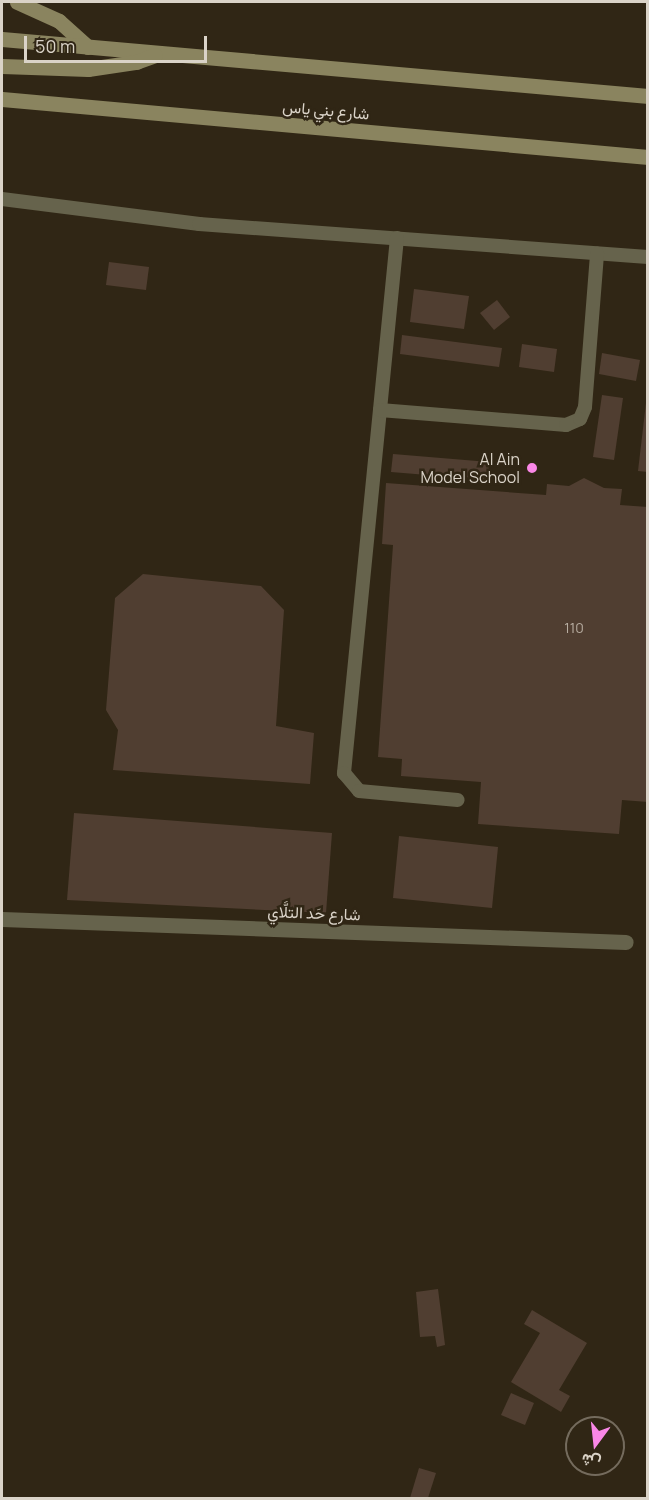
<!DOCTYPE html>
<html>
<head>
<meta charset="utf-8">
<style>
  body { margin:0 }
  #map { position:relative; width:649px; height:1500px; overflow:hidden; background:#302615; font-family:Manrope,Vazirmatn,sans-serif }
  div>[style] { position:absolute }
  [style*='--x'] { left:calc(var(--x)*1px); top:calc(var(--y)*1px); width:calc(var(--w)*1px); rotate:calc(var(--a)*1deg) }
  .building>* { inset:0; background:#503e31 }
  .lane>* { height:14px; margin:-7px; padding:0 7px; transform-origin:7px; border-radius:7px; background:#66634c }
  .street>* { height:15px; margin:-7.5px; padding:0 7.5px; transform-origin:7.5px; border-radius:7.5px; background:#66634c }
  .secondary>* { height:15px; margin:-7.5px; padding:0 7.5px; transform-origin:7.5px; border-radius:7.5px; background:#8a845f }
  .dots>* { width:16px; height:16px; translate:-50% -50%; box-sizing:border-box; border:3px solid #302615; border-radius:50% }
  span { translate:-50% -50%; white-space:nowrap; text-align:center; line-height:1.15; -webkit-text-stroke:5px #302615; paint-order:stroke }
  .number-label { font-size:14px; color:#b8aea2 }
  .number-label span { -webkit-text-stroke-width:0 }
  .street-label { font-size:16px; color:#dad3c8 }
  .poi-label { font-size:16px; color:#dad3c8 }
  .right { translate:-100% -50%; text-align:right }
  .frame { position:absolute; inset:0; border:3px solid #dad3c8; pointer-events:none }
  .north { position:absolute; left:565px; top:1416px; width:60px; height:60px; box-sizing:border-box; background:#302615; border:2px solid #746b5d; border-radius:50%; rotate:195deg; font-size:16px; font-weight:700; line-height:24px; text-align:center; color:#dad3c8 }
  .north::after { content:''; display:block; margin:auto; width:21px; height:27px; background:#fa87e7; clip-path:polygon(50% 0,100% 100%,50% 72%,0 100%) }
  .scale { position:absolute; left:24px; top:36px; width:183px; height:27px; box-sizing:border-box; border:3px solid #dad3c8; border-top:0; padding-left:8px; font-size:18px; line-height:21px; white-space:nowrap; color:#dad3c8; -webkit-text-stroke:4px #302615; paint-order:stroke }
</style>
</head>
<body>
<div id="map">
  <div class="building">
    <i style="clip-path:polygon(109px 262px,149px 267px,146px 290px,106px 285px)"></i>
    <i style="clip-path:polygon(414px 289px,469px 296px,464px 329px,410px 322px)"></i>
    <i style="clip-path:polygon(497px 300px,510px 317px,494px 330px,480px 313px)"></i>
    <i style="clip-path:polygon(402px 335px,502px 348px,499px 367px,400px 354px)"></i>
    <i style="clip-path:polygon(522px 344px,557px 349px,554px 372px,519px 367px)"></i>
    <i style="clip-path:polygon(602px 353px,640px 360px,636px 381px,599px 374px)"></i>
    <i style="clip-path:polygon(602px 395px,623px 398px,614px 460px,593px 457px)"></i>
    <i style="clip-path:polygon(646px 403px,648px 403px,648px 472px,638px 471px)"></i>
    <i style="clip-path:polygon(393px 454px,489px 462px,488px 480px,391px 472px)"></i>
    <i style="clip-path:polygon(584px 478px,604px 488px,622px 489px,620px 505px,648px 507px,648px 802px,622px 800px,619px 834px,478px 824px,481px 782px,401px 776px,402px 759px,378px 757px,393px 545px,382px 544px,386px 483px,546px 495px,547px 484px,569px 486px)"></i>
    <i style="clip-path:polygon(143px 574px,261px 586px,284px 610px,276px 726px,314px 733px,310px 784px,113px 770px,118px 730px,106px 710px,115px 598px)"></i>
    <i style="clip-path:polygon(74px 813px,332px 833px,326px 913px,67px 900px)"></i>
    <i style="clip-path:polygon(399px 836px,498px 847px,492px 908px,393px 898px)"></i>
    <i style="clip-path:polygon(438px 1289px,445px 1345px,437px 1347px,435px 1336px,420px 1337px,416px 1292px)"></i>
    <i style="clip-path:polygon(532px 1310px,587px 1343px,559px 1390px,570px 1396px,561px 1412px,511px 1382px,540px 1333px,524px 1324px)"></i>
    <i style="clip-path:polygon(511px 1393px,534px 1403px,525px 1425px,501px 1415px)"></i>
    <i style="clip-path:polygon(419px 1468px,436px 1473px,428px 1498px,410px 1498px)"></i>
  </div>
  <div class="lane">
    <i style="--x:2;--y:199;--w:199;--a:7.2"></i>
    <i style="--x:199;--y:224;--w:450;--a:4.2"></i>
    <i style="--x:397;--y:238;--w:538;--a:95.66"></i>
    <i style="--x:344;--y:773;--w:23;--a:50"></i>
    <i style="--x:359;--y:791;--w:99;--a:5.2"></i>
    <i style="--x:380;--y:410;--w:187;--a:4.6"></i>
    <i style="--x:566;--y:425;--w:15;--a:-23"></i>
    <i style="--x:580;--y:419;--w:13;--a:-67"></i>
    <i style="--x:585;--y:407;--w:154;--a:-85.5"></i>
  </div>
  <div class="street">
    <i style="--x:2;--y:919;--w:624;--a:2.11"></i>
  </div>
  <div class="secondary">
    <i style="--x:17;--y:2;--w:46;--a:24.3"></i>
    <i style="--x:59;--y:21;--w:39;--a:42"></i>
    <i style="--x:2;--y:39;--w:649;--a:5.04"></i>
    <i style="--x:2;--y:66;--w:86;--a:2"></i>
    <i style="--x:88;--y:69;--w:49;--a:-8.3"></i>
    <i style="--x:136;--y:62;--w:20;--a:-20"></i>
    <i style="--x:2;--y:99;--w:649;--a:5.13"></i>
  </div>
  <div class="dots">
    <i style="left:532px;top:468px;background:#fa87e7"></i>
  </div>
  <div class="number-label">
    <span style="left:574px;top:628px">110</span>
  </div>
  <div class="street-label">
    <span style="left:326px;top:110px;rotate:5deg">شارع بني ياس</span>
    <span style="left:314px;top:913px;rotate:2deg">شارع حَد التلَّاي</span>
  </div>
  <div class="poi-label">
    <span class="right" style="left:520px;top:468px">Al Ain<br>Model School</span>
  </div>
  <div class="frame"></div>
  <div class="north">ش</div>
  <div class="scale">50 m</div>
</div>
</body>
</html>
